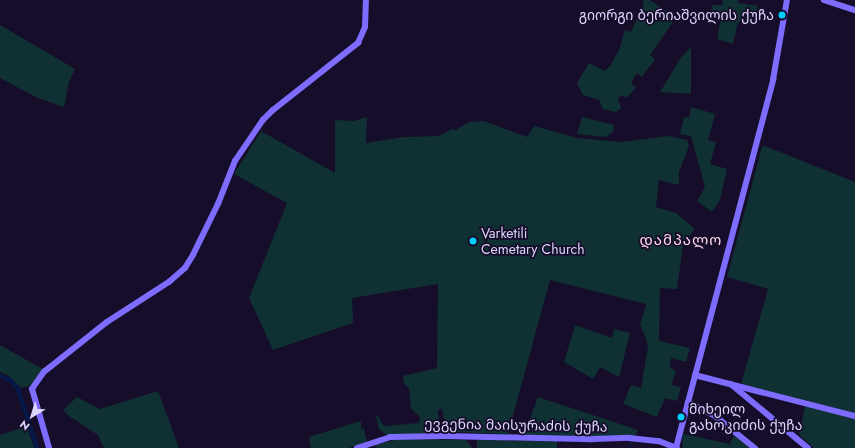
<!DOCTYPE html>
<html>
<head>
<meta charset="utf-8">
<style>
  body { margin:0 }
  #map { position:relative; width:855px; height:448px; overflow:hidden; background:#150d29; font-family:Jost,"Noto Sans Georgian",sans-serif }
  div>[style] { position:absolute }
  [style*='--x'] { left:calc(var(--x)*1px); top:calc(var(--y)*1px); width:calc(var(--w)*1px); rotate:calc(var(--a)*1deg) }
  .green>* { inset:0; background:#103134 }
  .stream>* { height:1px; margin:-0.5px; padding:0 0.5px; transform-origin:0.5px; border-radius:0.5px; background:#05184a }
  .canal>* { height:4px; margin:-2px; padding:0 2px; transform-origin:2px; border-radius:2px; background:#05184a }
  .secondary>* { height:5.5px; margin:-2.75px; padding:0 2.75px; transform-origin:2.75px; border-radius:2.75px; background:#7e6cff }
  .dots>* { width:11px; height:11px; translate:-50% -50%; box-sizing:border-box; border:2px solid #150d29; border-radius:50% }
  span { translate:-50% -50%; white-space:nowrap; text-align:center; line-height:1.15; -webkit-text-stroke:3.5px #150d29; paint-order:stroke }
  .poi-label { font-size:14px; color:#ded5ff }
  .right { translate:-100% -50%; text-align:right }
  .left { translate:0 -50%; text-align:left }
  .street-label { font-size:14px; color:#ded5ff }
  .neighbourhood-label { font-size:15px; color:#ffd7ed; letter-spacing:1px }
  .north { position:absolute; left:12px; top:396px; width:40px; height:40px; -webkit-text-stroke:3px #150d29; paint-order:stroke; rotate:218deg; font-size:11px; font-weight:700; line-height:16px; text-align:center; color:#ded5ff }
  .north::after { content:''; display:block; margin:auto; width:14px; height:18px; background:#ded5ff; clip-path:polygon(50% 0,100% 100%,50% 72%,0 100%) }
</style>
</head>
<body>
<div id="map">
  <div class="green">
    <i style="clip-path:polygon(643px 0,650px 0,671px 14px,673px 22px,650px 55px,655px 59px,642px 77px,637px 73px,631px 83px,636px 87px,627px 98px,622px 95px,618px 99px,621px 108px,616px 112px,603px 109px,599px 100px,583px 95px,577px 83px,589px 63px,605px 71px,610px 66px,619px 50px,625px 30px,631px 32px,644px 3px)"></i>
    <i style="clip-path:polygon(723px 0,738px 0,738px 3px,758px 6px,751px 24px,738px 22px,733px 44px,717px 39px,722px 12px,711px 10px,712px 5px,723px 5px)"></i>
    <i style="clip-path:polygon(0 25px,75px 69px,69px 82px,64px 107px,38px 98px,0 78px)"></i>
    <i style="clip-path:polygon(691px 47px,691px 94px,660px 92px,682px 56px)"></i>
    <i style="clip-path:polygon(691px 107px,715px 114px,708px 140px,716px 142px,710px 164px,727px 169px,720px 200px,712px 212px,697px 201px,705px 187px,691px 136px,680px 134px,684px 117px,689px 118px)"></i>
    <i style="clip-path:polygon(367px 117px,366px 143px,404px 137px,439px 136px,452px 129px,456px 130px,469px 122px,484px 121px,527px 137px,534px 126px,577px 138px,621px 142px,668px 136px,687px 140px,689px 146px,679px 172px,679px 185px,659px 180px,656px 207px,676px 213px,695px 229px,683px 245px,677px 289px,660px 288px,659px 341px,690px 348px,686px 362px,671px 358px,670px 368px,676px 371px,671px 385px,681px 387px,677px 401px,665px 398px,657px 417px,623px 404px,631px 385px,641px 388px,648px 347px,646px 338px,640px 325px,646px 304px,550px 280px,508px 434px,450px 432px,445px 427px,442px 409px,438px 410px,440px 432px,388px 436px,379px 429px,376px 416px,378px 416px,383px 425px,386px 426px,419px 423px,420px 417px,411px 408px,409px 388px,404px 384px,403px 376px,437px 368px,438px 284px,352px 298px,353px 323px,273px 350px,249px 298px,287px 203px,234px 174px,261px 131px,335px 173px,335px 120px,354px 121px)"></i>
    <i style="clip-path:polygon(582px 117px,614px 125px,613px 132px,606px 137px,577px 134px)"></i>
    <i style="clip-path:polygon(765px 146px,855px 182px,855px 413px,741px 384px,768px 289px,727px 277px,762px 147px)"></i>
    <i style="clip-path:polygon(575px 325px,612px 338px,614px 329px,630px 333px,619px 377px,600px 367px,593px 379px,564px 362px)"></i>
    <i style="clip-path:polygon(0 345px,44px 370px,32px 385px,21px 388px,9px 376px,0 372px)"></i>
    <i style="clip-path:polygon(158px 391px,179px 448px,104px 448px,98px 435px,69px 416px,63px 410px,77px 397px,100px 409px)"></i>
    <i style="clip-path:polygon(538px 397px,638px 430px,635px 437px,524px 435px)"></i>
    <i style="clip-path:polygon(805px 406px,855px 419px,855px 448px,814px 448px,799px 435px)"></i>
    <i style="clip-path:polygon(361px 421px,361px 429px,364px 429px,367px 441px,349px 448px,311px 448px,309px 437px)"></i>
    <i style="clip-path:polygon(27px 426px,34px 448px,0 448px,0 435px)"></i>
    <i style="clip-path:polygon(683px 434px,730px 444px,734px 435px,750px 448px,682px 448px)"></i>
    <i style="clip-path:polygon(400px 439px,466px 440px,472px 448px,377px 448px,374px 445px)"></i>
    <i style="clip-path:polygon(477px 440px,557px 441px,557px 448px,477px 448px)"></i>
  </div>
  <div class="stream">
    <i style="--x:629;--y:448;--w:7;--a:-82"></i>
  </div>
  <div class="canal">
    <i style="--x:0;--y:376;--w:12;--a:24"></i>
    <i style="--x:11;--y:381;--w:11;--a:49"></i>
    <i style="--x:18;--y:389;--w:62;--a:72.1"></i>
  </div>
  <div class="secondary">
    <i style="--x:824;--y:0;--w:33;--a:18"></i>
    <i style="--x:695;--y:375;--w:165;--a:14.4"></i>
    <i style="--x:731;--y:384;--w:100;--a:39.7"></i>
    <i style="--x:688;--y:402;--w:29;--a:27"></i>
    <i style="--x:714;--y:415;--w:53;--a:38.8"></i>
    <i style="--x:49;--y:448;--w:61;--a:-106.1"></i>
    <i style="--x:32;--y:389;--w:21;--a:-55"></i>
    <i style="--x:44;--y:372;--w:80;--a:-38.4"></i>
    <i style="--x:107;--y:322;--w:74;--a:-32.8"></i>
    <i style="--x:169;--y:282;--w:21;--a:-41"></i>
    <i style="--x:185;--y:268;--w:15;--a:-58"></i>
    <i style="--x:193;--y:255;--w:57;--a:-63.9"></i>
    <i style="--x:218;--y:204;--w:46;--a:-68.4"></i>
    <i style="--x:235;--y:161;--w:50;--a:-55.7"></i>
    <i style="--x:263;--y:120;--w:13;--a:-45"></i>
    <i style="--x:272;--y:111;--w:110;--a:-38.3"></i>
    <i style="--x:358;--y:43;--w:17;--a:-66"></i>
    <i style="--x:365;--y:27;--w:27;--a:-88"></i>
    <i style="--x:357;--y:448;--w:35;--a:-18"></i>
    <i style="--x:390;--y:437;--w:54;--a:-1.1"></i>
    <i style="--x:444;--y:436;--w:149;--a:1.2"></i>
    <i style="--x:593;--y:439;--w:36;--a:-2"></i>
    <i style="--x:629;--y:438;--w:30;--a:6"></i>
    <i style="--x:659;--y:441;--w:19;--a:21"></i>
    <i style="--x:676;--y:448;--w:381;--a:-75.2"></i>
    <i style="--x:773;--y:80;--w:81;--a:-80.1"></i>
  </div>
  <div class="dots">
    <i style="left:782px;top:15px;background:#01ceff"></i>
    <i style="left:473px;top:241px;background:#01ceff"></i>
    <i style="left:681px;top:417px;background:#01ceff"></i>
  </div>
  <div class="poi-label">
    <span class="right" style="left:774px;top:15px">გიორგი ბერიაშვილის ქუჩა</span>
    <span class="left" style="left:481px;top:241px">Varketili<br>Cemetary Church</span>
    <span class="left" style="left:689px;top:417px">მიხეილ<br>გახოკიძის ქუჩა</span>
  </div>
  <div class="street-label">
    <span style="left:516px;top:425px;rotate:1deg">ევგენია მაისურაძის ქუჩა</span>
  </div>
  <div class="neighbourhood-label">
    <span style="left:681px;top:241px">დამპალო</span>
  </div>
  <div class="north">N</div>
</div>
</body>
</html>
